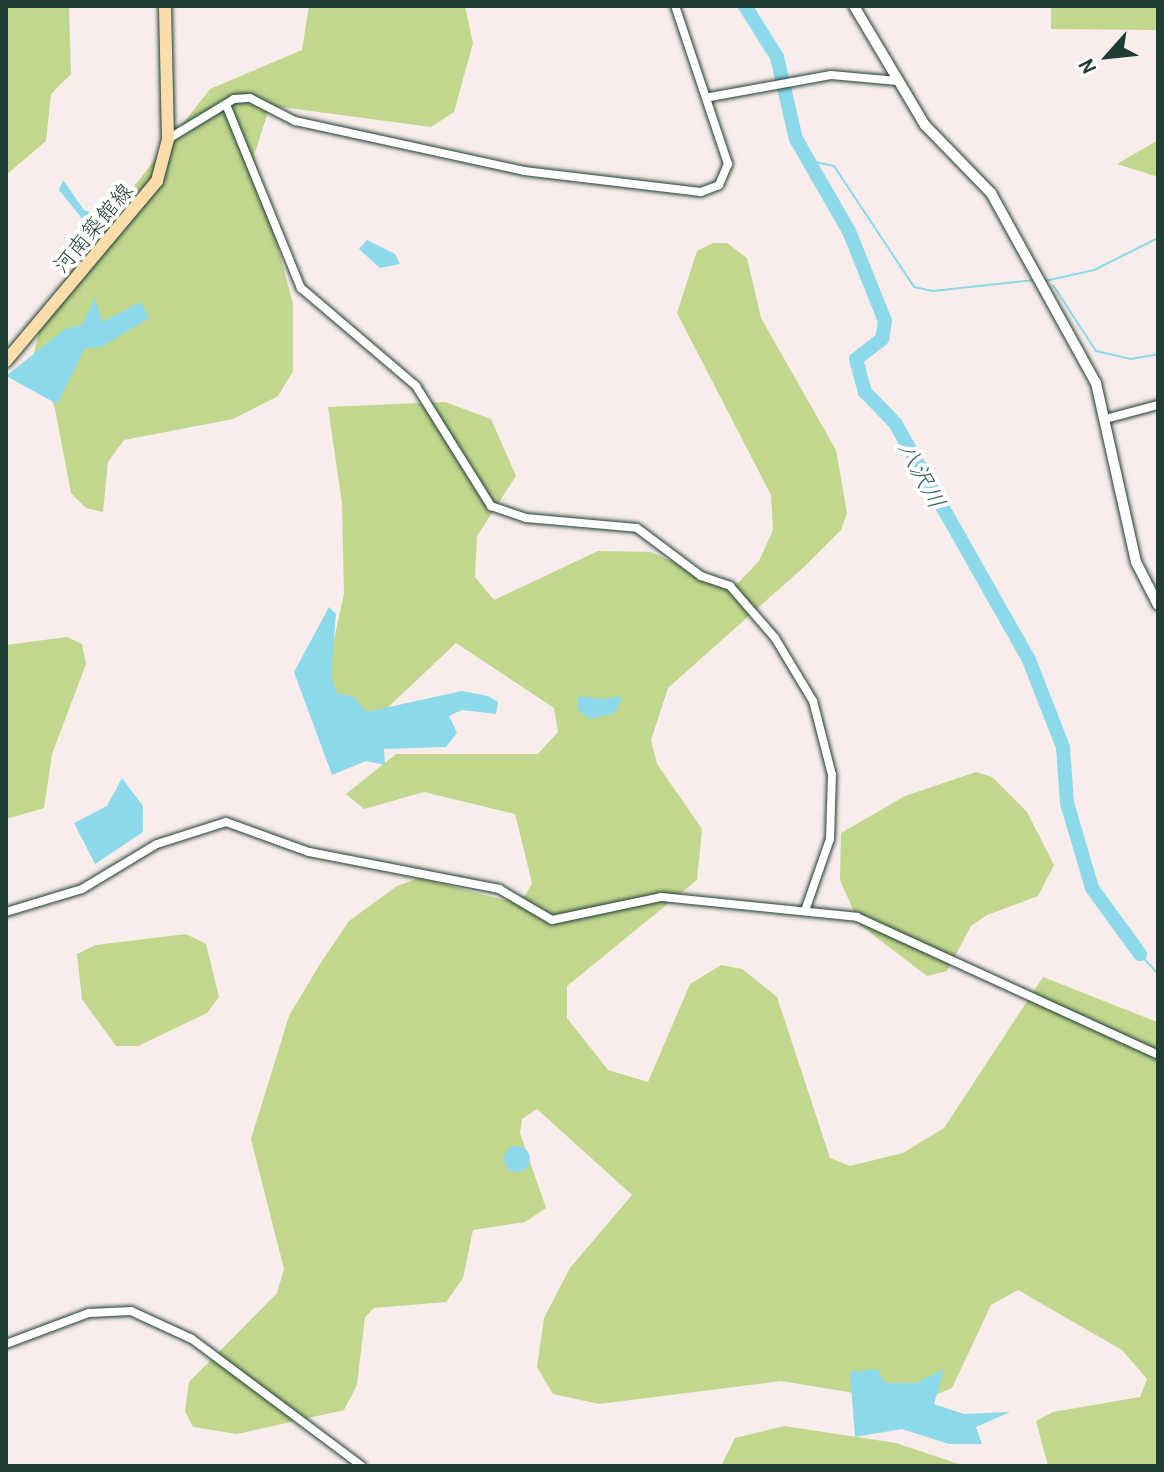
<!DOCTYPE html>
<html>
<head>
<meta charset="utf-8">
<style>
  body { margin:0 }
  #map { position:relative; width:1164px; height:1472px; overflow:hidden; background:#f8edea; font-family:"Patrick Hand","Klee One",sans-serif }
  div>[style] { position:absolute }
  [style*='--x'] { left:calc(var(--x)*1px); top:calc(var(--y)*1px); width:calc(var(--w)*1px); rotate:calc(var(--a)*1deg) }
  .green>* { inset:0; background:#c1d78d }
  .water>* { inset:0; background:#8bd9ea }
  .round { border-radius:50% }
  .stream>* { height:2px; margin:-1px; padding:0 1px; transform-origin:1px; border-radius:1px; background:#8bd9ea }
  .river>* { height:14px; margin:-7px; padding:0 7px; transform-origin:7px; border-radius:7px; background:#8bd9ea }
  .roads { filter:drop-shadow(0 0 2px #1f3d34) drop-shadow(0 0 2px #1f3d34) }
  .minor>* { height:8px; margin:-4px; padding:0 4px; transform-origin:4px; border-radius:4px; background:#fff }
  .tertiary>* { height:10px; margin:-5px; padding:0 5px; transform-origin:5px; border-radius:5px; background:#fff }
  .primary>* { height:12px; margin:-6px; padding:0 6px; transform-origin:6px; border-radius:6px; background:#fbddab }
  span { translate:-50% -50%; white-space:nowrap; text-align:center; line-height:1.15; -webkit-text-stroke:8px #fff; paint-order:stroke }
  .street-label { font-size:22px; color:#1f3d34 }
  .water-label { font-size:24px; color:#3a6462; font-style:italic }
  .frame { position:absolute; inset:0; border:8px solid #1f3d34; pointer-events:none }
  .north { position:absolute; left:1068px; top:16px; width:80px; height:80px; -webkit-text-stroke:6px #fff; paint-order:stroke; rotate:243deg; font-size:22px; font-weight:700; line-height:32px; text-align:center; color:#1f3d34 }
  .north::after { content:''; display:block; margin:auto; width:28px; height:36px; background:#1f3d34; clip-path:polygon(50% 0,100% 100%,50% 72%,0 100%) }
</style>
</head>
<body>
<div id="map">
  <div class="green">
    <i style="clip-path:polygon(6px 6px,69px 6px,71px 74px,51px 94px,46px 141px,6px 175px)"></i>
    <i style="clip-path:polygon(309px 6px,465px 6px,473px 43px,454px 112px,431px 127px,281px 107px,268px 112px,254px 155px,293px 304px,293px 371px,278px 396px,233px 419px,124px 440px,108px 462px,103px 512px,86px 508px,71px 493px,55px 409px,34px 353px,42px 317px,82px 253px,210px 89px,302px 50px)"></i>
    <i style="clip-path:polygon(1051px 6px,1158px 6px,1158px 30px,1051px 29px)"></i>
    <i style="clip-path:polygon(1158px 141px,1158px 177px,1117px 164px,1155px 142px)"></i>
    <i style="clip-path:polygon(713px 243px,727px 243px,747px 258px,761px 318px,836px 450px,847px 513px,841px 530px,805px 566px,668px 688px,651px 740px,657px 764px,702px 829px,697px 880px,567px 986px,567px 1018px,608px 1070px,648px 1082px,690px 984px,721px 965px,742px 969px,777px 997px,830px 1158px,850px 1166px,903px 1153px,944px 1128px,1043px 977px,1157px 1022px,1158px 1466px,1048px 1466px,1036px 1421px,1053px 1412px,1140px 1397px,1147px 1379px,1122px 1350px,1018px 1290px,991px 1305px,952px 1388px,915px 1403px,781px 1381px,599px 1404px,553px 1394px,537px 1367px,544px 1318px,570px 1268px,632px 1195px,537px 1109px,522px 1119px,520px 1133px,546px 1208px,525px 1222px,473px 1230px,463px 1278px,446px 1302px,374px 1308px,365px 1317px,357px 1385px,344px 1410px,237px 1434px,193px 1427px,185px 1411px,189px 1382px,277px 1293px,284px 1269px,251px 1139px,289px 1016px,320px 964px,349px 921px,397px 886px,419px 878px,504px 900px,525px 896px,532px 883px,515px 814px,424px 792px,364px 809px,346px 794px,396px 754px,538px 754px,558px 732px,554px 708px,456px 643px,364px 730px,321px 698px,344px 594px,342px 503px,328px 407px,445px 402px,491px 419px,516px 476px,477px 536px,475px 577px,494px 600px,598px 551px,651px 552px,727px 586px,738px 583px,759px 561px,773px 530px,771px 495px,677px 313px,697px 251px)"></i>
    <i style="clip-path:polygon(67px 637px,82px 644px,86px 664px,52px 754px,44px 808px,6px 819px,6px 645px)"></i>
    <i style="clip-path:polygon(976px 772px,992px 777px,1027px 812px,1054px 865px,1038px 896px,987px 915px,971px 926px,947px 971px,927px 976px,860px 925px,840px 880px,841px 833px,905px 796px)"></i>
    <i style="clip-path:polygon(186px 934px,206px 944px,219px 997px,207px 1013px,138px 1046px,116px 1046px,82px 999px,77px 954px,96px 945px)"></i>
    <i style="clip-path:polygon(784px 1426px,896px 1443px,965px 1466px,721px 1466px,735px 1438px)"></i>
  </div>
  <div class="water">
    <i style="clip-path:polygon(63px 180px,84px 210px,98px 215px,88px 226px,59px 190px)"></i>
    <i style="clip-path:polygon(367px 240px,395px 254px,400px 264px,380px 268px,359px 249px)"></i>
    <i style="clip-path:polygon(95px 298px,102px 322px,141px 302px,149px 318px,101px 347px,85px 348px,57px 404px,6px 376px,65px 329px,82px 325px)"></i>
    <i style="clip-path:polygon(329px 607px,336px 614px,331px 676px,337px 693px,354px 697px,366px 712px,462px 691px,488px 696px,498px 702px,496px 714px,462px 710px,449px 716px,457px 733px,446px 747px,384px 749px,385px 765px,366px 761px,332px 775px,294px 672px)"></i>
    <i style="clip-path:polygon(579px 696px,603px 699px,622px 696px,615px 713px,590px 719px,577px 709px)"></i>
    <i style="clip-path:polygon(122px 778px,143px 806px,143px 832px,95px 864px,74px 823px,107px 806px)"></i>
    <i class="round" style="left:504px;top:1146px;width:26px;height:26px"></i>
    <i style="clip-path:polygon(877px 1369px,885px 1383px,916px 1383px,944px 1369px,934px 1404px,964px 1414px,1010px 1412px,976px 1427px,982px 1444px,949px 1444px,902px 1429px,855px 1437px,850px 1372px)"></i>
  </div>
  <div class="stream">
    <i style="--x:807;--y:160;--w:28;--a:13"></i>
    <i style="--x:834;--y:166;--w:145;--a:56.5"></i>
    <i style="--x:914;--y:287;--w:19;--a:12"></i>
    <i style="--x:933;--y:291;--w:103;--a:-6.2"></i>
    <i style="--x:1045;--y:281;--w:50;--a:-12.7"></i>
    <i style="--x:1094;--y:270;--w:72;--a:-26.6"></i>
    <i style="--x:1053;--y:285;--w:79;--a:56.9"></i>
    <i style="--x:1096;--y:351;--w:36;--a:13"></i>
    <i style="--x:1131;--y:359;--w:27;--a:-10"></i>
    <i style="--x:1140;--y:954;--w:27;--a:48"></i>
  </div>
  <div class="river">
    <i style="--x:745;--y:6;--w:60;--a:57.9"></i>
    <i style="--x:777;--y:57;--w:84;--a:77"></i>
    <i style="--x:796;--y:139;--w:106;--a:60.1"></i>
    <i style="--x:849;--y:231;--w:97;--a:68.2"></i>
    <i style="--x:885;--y:321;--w:18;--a:99"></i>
    <i style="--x:882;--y:339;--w:33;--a:142"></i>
    <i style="--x:856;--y:359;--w:34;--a:75"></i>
    <i style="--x:865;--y:392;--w:43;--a:45.9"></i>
    <i style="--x:895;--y:423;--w:272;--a:60.5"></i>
    <i style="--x:1029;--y:660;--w:93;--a:68.7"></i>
    <i style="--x:1063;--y:747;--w:56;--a:85.9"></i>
    <i style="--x:1067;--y:803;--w:89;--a:73.6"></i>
    <i style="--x:1092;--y:888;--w:82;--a:54"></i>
  </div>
  <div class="roads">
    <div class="minor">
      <i style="--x:710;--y:97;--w:123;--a:-10.3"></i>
      <i style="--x:831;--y:75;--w:67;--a:5.1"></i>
      <i style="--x:227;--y:107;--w:196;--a:67.8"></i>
      <i style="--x:301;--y:288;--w:151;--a:40.4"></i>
      <i style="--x:416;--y:386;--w:142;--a:58"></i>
      <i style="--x:491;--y:506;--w:37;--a:19"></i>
      <i style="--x:526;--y:518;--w:111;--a:5.1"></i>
      <i style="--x:637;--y:528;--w:80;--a:36.9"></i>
      <i style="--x:701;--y:576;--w:31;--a:19"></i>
      <i style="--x:730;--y:586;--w:69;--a:49.1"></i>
      <i style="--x:775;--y:638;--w:74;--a:58.9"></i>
      <i style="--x:813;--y:701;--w:76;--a:75.6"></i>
      <i style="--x:832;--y:775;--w:64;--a:91.8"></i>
      <i style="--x:830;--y:839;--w:73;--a:109.2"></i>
      <i style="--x:168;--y:139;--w:77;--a:-31.2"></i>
      <i style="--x:234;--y:99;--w:16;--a:-4"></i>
      <i style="--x:250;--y:98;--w:51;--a:27.1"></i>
      <i style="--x:295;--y:121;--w:234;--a:12.3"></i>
      <i style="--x:524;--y:171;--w:178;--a:6.8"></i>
      <i style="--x:701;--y:192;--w:19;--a:-21"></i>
      <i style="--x:719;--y:185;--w:23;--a:-67"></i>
      <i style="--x:728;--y:164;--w:167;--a:-108.5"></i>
      <i style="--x:1105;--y:419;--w:55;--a:-14.8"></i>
      <i style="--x:6;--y:912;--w:79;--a:-16.8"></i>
      <i style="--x:82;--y:889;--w:87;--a:-31"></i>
      <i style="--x:157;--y:844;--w:72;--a:-17.7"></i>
      <i style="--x:226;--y:822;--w:88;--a:19.9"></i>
      <i style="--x:309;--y:852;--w:194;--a:11"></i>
      <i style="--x:499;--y:889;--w:61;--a:30.3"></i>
      <i style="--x:552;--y:920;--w:111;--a:-11.9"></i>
      <i style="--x:661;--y:897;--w:197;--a:5.8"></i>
      <i style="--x:857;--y:917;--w:331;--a:24.6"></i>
      <i style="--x:6;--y:1344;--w:89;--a:-20.5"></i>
      <i style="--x:89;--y:1313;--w:42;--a:-2.7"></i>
      <i style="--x:131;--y:1311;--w:67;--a:24.7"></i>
      <i style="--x:192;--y:1339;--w:212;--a:36.8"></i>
    </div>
    <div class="tertiary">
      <i style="--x:854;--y:6;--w:139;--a:59.2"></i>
      <i style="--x:925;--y:125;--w:95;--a:45.9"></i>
      <i style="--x:991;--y:193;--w:217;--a:61.1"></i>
      <i style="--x:1096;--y:383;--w:183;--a:77.4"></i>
      <i style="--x:1136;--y:562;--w:48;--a:62.9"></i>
    </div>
    <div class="primary">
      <i style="--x:6;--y:361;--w:235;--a:-50"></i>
      <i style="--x:157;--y:181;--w:43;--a:-75.3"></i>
      <i style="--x:168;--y:139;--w:133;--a:-91.3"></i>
    </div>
  </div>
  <div class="street-label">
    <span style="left:93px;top:228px;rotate:-50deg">河南築館線</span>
  </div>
  <div class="water-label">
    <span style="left:922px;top:475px;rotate:62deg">八沢川</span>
  </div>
  <div class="frame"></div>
  <div class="north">N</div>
</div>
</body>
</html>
